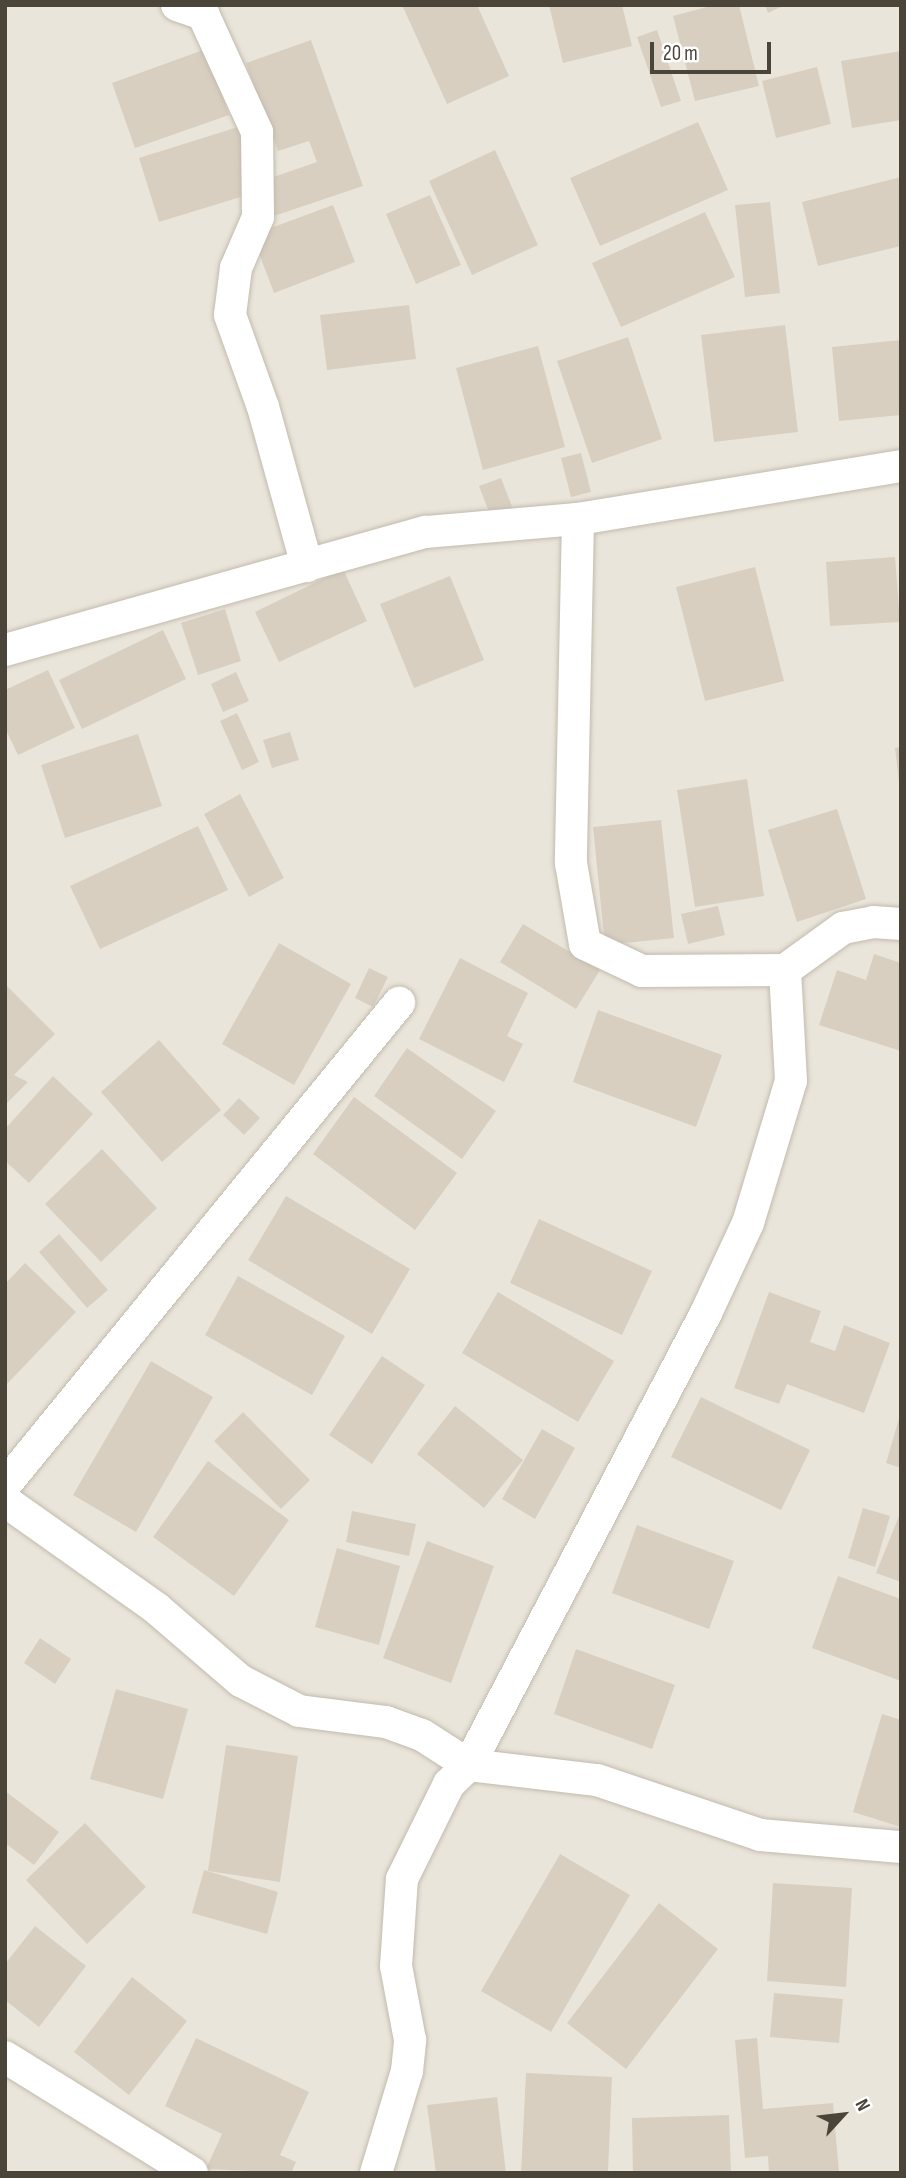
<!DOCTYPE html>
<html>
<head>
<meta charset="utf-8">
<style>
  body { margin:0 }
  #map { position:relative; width:906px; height:2178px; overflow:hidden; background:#f6f3ec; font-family:"Sofia Sans Condensed",sans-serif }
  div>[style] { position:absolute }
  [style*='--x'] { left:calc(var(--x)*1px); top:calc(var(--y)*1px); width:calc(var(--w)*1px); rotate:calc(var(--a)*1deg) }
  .residential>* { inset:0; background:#eae5da }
  .building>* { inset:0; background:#d8cfc1 }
  .roads { filter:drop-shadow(0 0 2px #c2bbae) drop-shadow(0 0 2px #c2bbae) }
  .street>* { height:32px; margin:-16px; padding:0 16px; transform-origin:16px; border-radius:16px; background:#fff }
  span { translate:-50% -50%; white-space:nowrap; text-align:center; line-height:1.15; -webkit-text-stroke:7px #fff; paint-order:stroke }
  .frame { position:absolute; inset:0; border:7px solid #4b4439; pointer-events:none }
  .north { position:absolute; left:808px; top:2080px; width:70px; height:70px; -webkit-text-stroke:5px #fff; paint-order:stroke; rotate:63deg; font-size:19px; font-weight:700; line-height:28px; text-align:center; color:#4b4439 }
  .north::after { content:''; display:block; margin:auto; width:24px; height:32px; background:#4b4439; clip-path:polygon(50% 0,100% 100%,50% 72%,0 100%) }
  .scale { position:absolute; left:650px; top:42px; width:121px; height:32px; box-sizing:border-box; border:4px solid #4b4439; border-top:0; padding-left:9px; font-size:21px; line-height:24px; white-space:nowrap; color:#4b4439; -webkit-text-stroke:5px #fff; paint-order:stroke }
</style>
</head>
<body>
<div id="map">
  <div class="residential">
    <i style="clip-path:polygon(5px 5px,901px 5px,901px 2173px,5px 2173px)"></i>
  </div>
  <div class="building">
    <i style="clip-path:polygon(402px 5px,477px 5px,509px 76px,447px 104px)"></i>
    <i style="clip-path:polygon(549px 5px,622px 5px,632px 46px,563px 63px)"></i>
    <i style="clip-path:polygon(714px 5px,739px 5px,759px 86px,695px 101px,673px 16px)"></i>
    <i style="clip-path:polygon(765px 5px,785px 5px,768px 13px)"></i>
    <i style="clip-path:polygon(657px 30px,681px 101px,661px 107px,637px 37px)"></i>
    <i style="clip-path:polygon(311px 40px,363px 186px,274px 216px,262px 181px,317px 162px,309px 141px,278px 151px,246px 63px)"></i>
    <i style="clip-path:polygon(206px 49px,229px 115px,135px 148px,112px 83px)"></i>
    <i style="clip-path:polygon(901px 51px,901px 120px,852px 128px,841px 61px)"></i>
    <i style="clip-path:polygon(817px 67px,831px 124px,776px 138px,762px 81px)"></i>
    <i style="clip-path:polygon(698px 122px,728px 190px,600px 246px,570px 178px)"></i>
    <i style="clip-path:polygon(238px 127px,257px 192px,159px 222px,139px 158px)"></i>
    <i style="clip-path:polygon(495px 150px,538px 245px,472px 275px,429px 181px)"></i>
    <i style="clip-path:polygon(901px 177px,901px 246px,818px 266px,802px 202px)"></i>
    <i style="clip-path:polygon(430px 195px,461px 265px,416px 284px,386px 214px)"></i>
    <i style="clip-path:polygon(770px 202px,780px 293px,745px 297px,735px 205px)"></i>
    <i style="clip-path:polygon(333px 205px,355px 262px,274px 293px,252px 235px)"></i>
    <i style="clip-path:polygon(705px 212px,735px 277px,621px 327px,592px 263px)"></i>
    <i style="clip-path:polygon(409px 305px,416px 359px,327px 370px,320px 315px)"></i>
    <i style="clip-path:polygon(785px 325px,798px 432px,714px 442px,701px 335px)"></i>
    <i style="clip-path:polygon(628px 337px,662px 439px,592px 463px,557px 361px)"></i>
    <i style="clip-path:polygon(901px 340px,901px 415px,839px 421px,832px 347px)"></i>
    <i style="clip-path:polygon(538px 346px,565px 447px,483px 470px,456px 368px)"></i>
    <i style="clip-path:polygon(581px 453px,591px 492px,571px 497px,561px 458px)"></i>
    <i style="clip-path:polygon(501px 478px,513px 509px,491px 517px,479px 486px)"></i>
    <i style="clip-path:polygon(895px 557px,900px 622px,830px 626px,826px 562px)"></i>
    <i style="clip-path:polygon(755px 567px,784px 681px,705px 701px,676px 587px)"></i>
    <i style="clip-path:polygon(343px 569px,367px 621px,279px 662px,255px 612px)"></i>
    <i style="clip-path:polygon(450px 576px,484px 660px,414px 688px,380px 604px)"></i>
    <i style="clip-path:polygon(225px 609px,241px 661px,198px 675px,181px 623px)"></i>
    <i style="clip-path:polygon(163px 630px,186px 679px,82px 729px,59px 680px)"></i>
    <i style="clip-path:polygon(48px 670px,75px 728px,18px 755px,5px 728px,5px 690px)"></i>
    <i style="clip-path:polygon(236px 672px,249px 701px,223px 712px,211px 684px)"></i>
    <i style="clip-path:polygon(237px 713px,259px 762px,242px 770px,220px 721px)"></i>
    <i style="clip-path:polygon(290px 732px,299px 760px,272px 768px,263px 740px)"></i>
    <i style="clip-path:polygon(138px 734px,162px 806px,65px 838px,41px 765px)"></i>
    <i style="clip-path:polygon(901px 747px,901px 782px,899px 782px,895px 748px)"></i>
    <i style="clip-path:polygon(747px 779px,764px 896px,695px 907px,677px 790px)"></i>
    <i style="clip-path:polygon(240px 794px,284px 878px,249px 897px,204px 814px)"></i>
    <i style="clip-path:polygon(837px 809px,866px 899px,797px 922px,768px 830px)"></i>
    <i style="clip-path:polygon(661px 820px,674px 938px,605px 945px,593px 827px)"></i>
    <i style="clip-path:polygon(198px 826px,228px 890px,100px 949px,70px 886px)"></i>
    <i style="clip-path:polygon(718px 906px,725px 935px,688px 944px,681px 914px)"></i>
    <i style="clip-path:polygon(523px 924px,600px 970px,576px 1009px,500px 962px)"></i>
    <i style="clip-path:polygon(279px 943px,351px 984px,294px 1085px,222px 1044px)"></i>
    <i style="clip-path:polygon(874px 954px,901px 963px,901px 1051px,819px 1025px,837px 970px,866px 980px)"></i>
    <i style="clip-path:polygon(460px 958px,528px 993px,507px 1036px,523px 1044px,504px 1082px,419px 1039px)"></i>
    <i style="clip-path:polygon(369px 968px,388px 977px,373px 1007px,355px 998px)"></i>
    <i style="clip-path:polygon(5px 984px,55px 1034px,14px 1075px,28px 1082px,5px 1105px)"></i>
    <i style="clip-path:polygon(598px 1010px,722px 1055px,696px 1127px,573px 1082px)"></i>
    <i style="clip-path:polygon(159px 1040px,221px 1110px,162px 1162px,101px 1092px)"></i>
    <i style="clip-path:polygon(407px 1048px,496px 1111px,462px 1159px,374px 1096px)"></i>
    <i style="clip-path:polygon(53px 1076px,93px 1114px,29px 1183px,5px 1161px,5px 1129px)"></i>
    <i style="clip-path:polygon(354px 1097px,457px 1173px,415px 1230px,313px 1154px)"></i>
    <i style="clip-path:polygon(239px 1098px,260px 1118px,244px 1135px,223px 1115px)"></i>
    <i style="clip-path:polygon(102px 1149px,157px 1208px,101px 1262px,45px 1204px)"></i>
    <i style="clip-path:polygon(286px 1196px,410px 1269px,372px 1334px,248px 1260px)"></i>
    <i style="clip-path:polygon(539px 1219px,652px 1271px,622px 1335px,510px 1283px)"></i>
    <i style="clip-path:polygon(59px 1234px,108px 1290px,87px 1308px,39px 1252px)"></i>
    <i style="clip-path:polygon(25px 1263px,76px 1312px,5px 1386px,5px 1284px)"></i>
    <i style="clip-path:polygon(238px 1276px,345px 1336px,312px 1395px,205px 1335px)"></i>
    <i style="clip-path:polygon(498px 1292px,614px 1361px,578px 1422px,462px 1353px)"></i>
    <i style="clip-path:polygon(769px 1292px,821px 1311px,810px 1342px,835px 1351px,844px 1325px,890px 1343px,864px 1413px,787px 1384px,779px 1404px,734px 1388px)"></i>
    <i style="clip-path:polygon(382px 1356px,425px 1385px,372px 1464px,329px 1435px)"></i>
    <i style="clip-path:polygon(151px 1361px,213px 1397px,136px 1532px,73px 1495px)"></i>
    <i style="clip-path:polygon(701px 1397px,810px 1450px,781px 1510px,671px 1457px)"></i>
    <i style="clip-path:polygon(455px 1406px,523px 1460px,484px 1508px,417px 1454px)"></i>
    <i style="clip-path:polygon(243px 1412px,310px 1480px,281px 1509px,214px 1441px)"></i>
    <i style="clip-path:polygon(900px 1415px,901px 1415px,901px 1468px,886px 1463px)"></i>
    <i style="clip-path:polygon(542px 1429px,575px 1448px,535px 1519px,502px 1499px)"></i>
    <i style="clip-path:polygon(208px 1461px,289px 1520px,234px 1596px,153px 1537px)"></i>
    <i style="clip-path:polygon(863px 1508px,890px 1516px,875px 1567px,848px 1558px)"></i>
    <i style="clip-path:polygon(352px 1511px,416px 1524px,409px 1556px,346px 1542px)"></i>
    <i style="clip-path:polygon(901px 1511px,901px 1582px,876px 1573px)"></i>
    <i style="clip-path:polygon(637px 1525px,734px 1561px,709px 1629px,612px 1593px)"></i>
    <i style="clip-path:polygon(427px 1541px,494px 1566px,451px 1683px,383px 1658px)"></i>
    <i style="clip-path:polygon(337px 1548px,400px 1566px,379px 1645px,315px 1627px)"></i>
    <i style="clip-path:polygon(838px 1576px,901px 1599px,901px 1681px,812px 1648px)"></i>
    <i style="clip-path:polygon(40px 1638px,71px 1659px,55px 1684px,24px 1663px)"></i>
    <i style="clip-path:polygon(576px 1649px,675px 1685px,652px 1749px,554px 1714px)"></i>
    <i style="clip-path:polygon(116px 1689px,188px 1709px,163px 1799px,90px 1779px)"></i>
    <i style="clip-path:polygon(882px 1714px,901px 1720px,901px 1827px,853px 1812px)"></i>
    <i style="clip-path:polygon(226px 1745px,298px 1756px,280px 1882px,208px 1871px)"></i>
    <i style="clip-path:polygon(5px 1791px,59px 1832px,34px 1865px,5px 1843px)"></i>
    <i style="clip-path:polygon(85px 1823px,146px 1887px,87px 1944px,26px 1880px)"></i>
    <i style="clip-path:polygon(560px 1854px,630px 1895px,551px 2032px,481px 1991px)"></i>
    <i style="clip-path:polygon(204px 1870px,278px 1892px,267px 1934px,192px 1913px)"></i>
    <i style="clip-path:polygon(773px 1883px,852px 1888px,846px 1987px,767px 1981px)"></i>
    <i style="clip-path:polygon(659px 1903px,718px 1949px,626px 2069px,567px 2023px)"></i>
    <i style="clip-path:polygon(35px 1926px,86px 1966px,39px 2027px,5px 2000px,5px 1964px)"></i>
    <i style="clip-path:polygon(132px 1977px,187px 2021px,129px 2095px,74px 2052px)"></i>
    <i style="clip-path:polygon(774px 1993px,843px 1999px,839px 2043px,770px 2037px)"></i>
    <i style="clip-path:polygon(196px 2038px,309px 2092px,280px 2155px,296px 2162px,291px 2173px,206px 2169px,222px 2134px,165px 2106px)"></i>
    <i style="clip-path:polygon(757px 2038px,763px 2109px,833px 2103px,839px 2173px,769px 2173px,768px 2156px,745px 2158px,735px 2040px)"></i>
    <i style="clip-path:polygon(526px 2073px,612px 2077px,608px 2173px,521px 2173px)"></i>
    <i style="clip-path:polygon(497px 2097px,506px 2173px,436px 2173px,427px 2105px)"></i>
    <i style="clip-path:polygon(729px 2115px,731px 2173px,633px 2173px,632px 2118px)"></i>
  </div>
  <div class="roads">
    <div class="street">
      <i style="--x:177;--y:5;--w:28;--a:19"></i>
      <i style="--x:203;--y:14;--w:130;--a:65.4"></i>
      <i style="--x:257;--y:132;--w:85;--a:89.3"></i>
      <i style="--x:258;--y:217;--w:56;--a:113.3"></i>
      <i style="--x:236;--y:268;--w:47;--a:97.3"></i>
      <i style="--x:230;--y:315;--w:98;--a:70.3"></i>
      <i style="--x:263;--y:407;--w:165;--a:74.5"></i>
      <i style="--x:578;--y:519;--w:344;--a:91.2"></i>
      <i style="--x:571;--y:863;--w:82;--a:80.2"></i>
      <i style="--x:585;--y:944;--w:63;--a:25.3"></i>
      <i style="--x:642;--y:971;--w:143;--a:-0.4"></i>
      <i style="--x:785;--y:970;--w:72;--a:-35.9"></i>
      <i style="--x:843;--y:928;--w:31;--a:-11"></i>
      <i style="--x:873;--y:922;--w:28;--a:4"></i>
      <i style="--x:5;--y:650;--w:437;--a:-15.7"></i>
      <i style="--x:426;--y:532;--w:153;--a:-4.9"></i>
      <i style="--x:578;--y:519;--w:327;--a:-9.3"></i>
      <i style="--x:5;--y:1485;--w:623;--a:-50.74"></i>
      <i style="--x:5;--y:1501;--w:185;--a:35.3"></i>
      <i style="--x:156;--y:1608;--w:112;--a:40.7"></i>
      <i style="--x:241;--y:1681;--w:65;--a:27.3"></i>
      <i style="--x:299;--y:1711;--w:88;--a:7.2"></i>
      <i style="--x:386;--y:1722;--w:38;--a:20"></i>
      <i style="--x:422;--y:1735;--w:56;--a:32.6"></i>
      <i style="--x:469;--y:1765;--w:129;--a:6.7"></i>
      <i style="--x:597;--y:1780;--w:172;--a:18.6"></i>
      <i style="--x:760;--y:1835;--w:142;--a:4.9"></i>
      <i style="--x:5;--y:2057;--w:220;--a:31.8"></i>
      <i style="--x:376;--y:2173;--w:107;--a:-73.1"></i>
      <i style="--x:407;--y:2071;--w:31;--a:-84"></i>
      <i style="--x:410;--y:2040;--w:75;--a:-100.7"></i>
      <i style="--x:396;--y:1966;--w:87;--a:-86.1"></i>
      <i style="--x:402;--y:1879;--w:106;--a:-63.7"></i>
      <i style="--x:449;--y:1784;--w:28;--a:-44"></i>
      <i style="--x:469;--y:1765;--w:510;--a:-62.33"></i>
      <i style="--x:706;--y:1313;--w:99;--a:-65"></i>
      <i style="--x:748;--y:1223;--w:148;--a:-73.2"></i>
      <i style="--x:791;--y:1081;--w:111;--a:-93.1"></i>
    </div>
  </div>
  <div class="frame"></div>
  <div class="north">N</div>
  <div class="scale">20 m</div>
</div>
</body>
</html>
